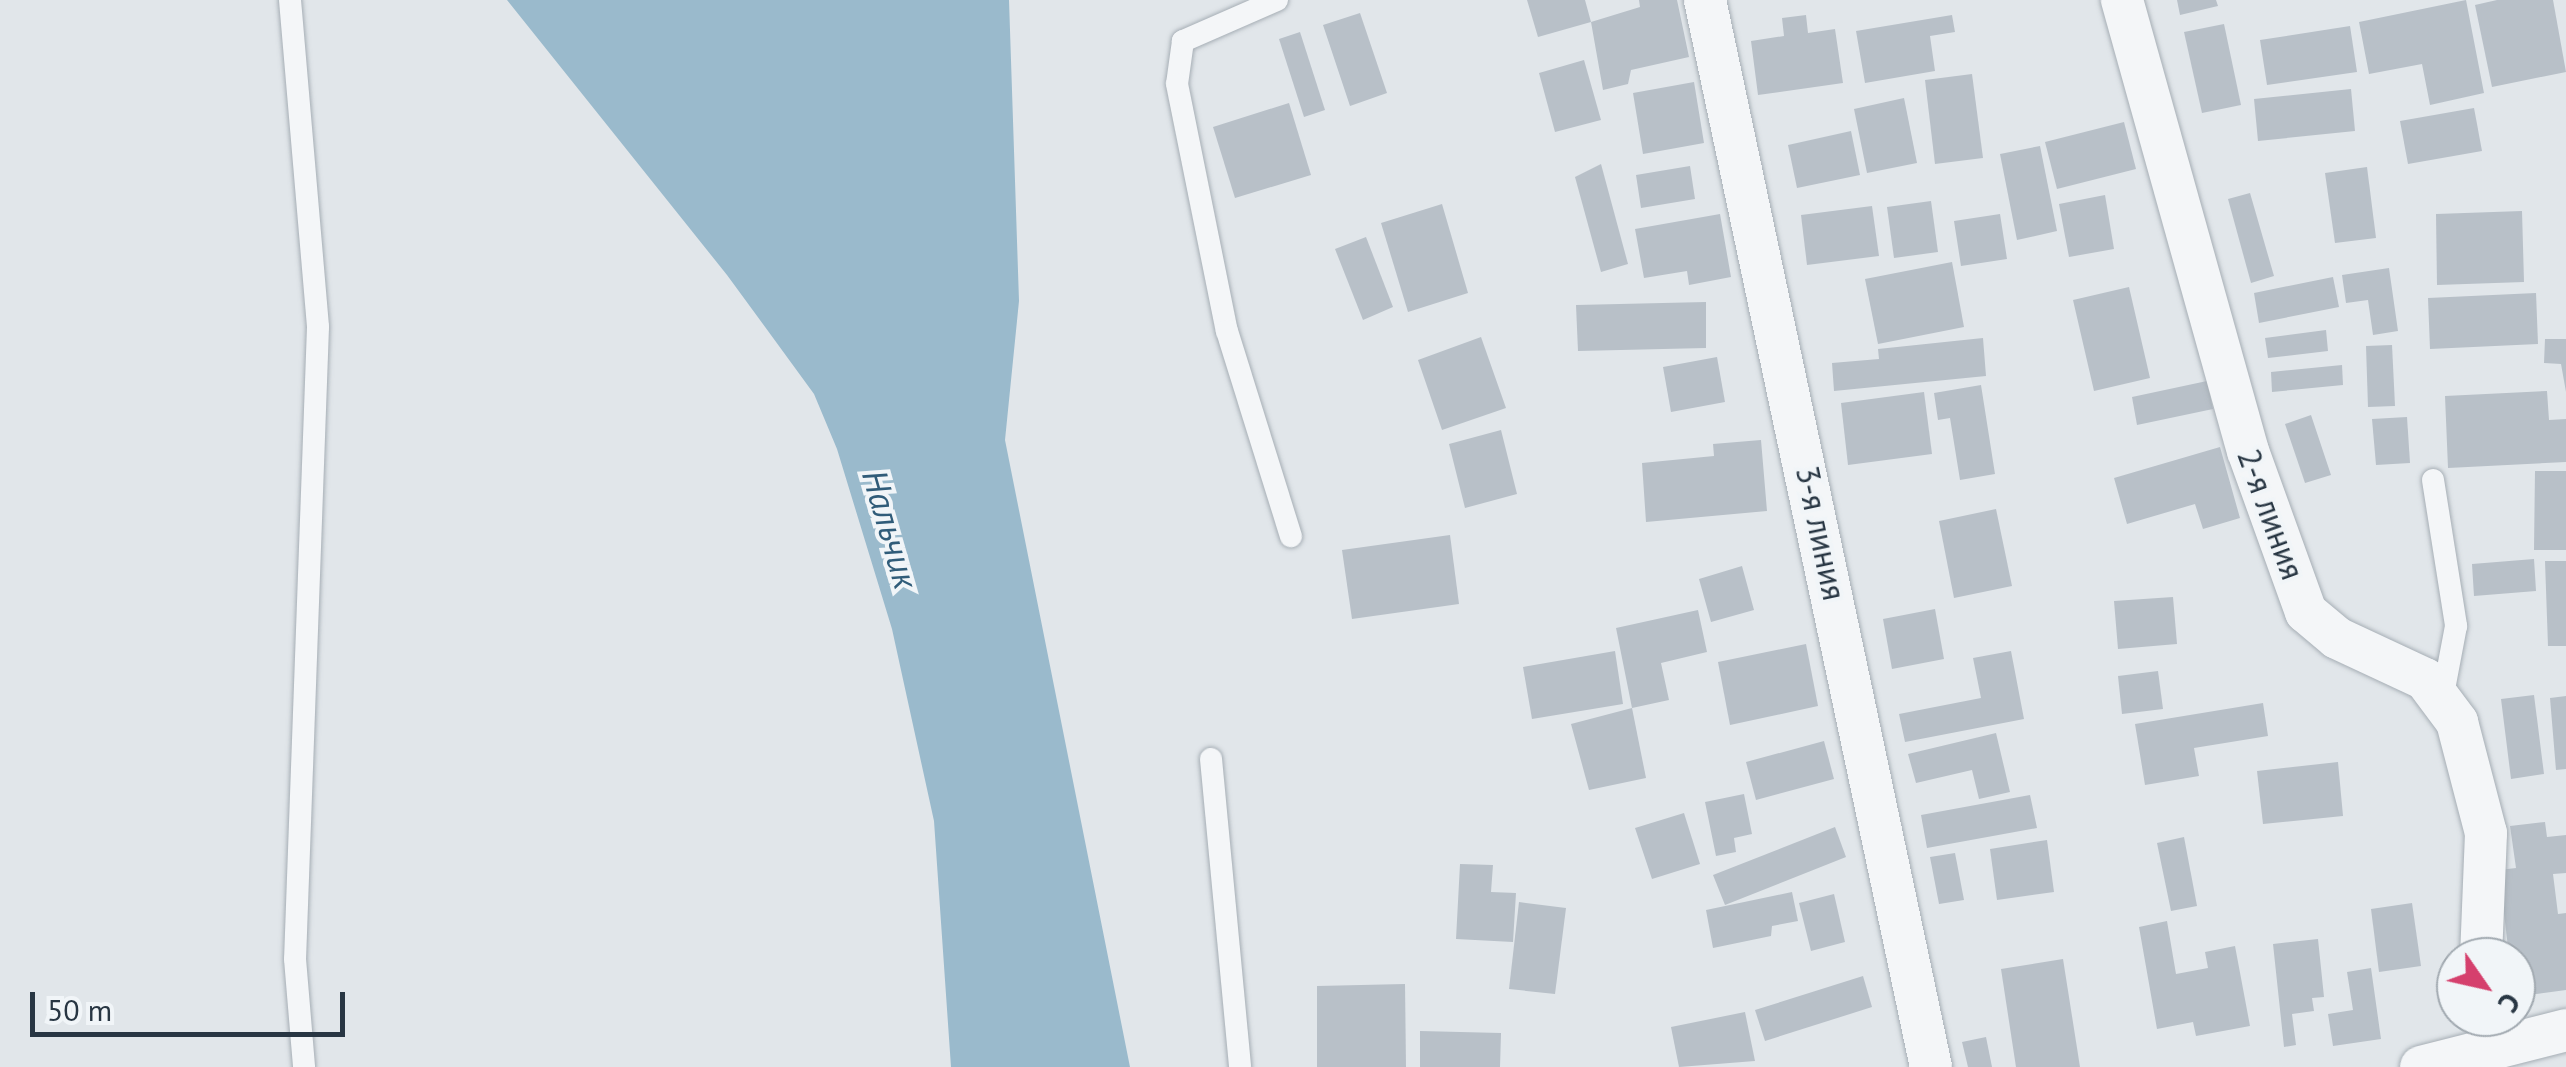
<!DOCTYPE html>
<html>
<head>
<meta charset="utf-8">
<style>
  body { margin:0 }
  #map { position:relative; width:2566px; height:1067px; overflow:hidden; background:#e1e6ea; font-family:"PT Sans",sans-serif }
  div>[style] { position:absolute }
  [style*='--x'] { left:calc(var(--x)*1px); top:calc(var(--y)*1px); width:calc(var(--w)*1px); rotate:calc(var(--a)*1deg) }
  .water>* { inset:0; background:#9abacc }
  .building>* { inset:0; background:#b8c0c8 }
  .roads { filter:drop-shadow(0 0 2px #a6aeb5) drop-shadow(0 0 2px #a6aeb5) }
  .service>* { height:22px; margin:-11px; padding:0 11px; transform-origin:11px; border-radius:11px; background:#f4f6f8 }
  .minor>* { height:42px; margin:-21px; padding:0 21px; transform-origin:21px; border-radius:21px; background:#f4f6f8 }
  span { translate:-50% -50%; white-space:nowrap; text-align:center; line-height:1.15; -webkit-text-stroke:8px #f1f5f8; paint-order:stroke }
  .street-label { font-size:32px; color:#283643 }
  .water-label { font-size:35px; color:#305c79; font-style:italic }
  .north { position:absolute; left:2436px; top:937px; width:100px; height:100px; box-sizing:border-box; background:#f1f5f8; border:2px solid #a1a9b0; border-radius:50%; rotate:124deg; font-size:28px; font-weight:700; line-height:40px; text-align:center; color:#283643 }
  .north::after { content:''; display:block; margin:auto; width:35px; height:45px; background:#d5406d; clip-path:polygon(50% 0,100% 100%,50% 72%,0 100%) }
  .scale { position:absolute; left:30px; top:992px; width:315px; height:45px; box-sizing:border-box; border:5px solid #283643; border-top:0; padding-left:12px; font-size:30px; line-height:35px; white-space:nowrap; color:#283643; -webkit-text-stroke:8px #f1f5f8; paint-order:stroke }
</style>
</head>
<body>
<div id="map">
  <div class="water">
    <i style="clip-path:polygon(507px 0,1009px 0,1019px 301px,1005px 440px,1130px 1067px,951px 1067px,934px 821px,892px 629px,837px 449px,814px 394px,727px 275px)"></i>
  </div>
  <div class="building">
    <i style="clip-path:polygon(1527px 0,1585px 0,1591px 22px,1538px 37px)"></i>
    <i style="clip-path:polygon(1639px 0,1677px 0,1689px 57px,1631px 70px,1628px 84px,1603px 90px,1591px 22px,1640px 7px)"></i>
    <i style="clip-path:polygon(2177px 0,2216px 0,2218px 6px,2180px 15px)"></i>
    <i style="clip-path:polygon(2466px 0,2484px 93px,2430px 105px,2422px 64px,2369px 74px,2359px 22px)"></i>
    <i style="clip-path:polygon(2497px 0,2553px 0,2566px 72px,2492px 87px,2475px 5px)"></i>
    <i style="clip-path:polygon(1360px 13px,1387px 93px,1350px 106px,1323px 25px)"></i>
    <i style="clip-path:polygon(1806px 15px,1808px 33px,1835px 29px,1843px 83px,1758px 95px,1751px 41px,1784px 36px,1782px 18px)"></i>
    <i style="clip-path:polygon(1952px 15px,1955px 32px,1930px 36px,1935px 71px,1865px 83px,1856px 31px)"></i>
    <i style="clip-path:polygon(2224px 24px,2241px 105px,2202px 113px,2184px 32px)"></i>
    <i style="clip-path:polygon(2350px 26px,2357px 72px,2267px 85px,2260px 40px)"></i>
    <i style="clip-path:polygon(1300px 32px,1325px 110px,1304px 117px,1279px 39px)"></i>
    <i style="clip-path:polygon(1584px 60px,1601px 120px,1555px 132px,1539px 73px)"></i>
    <i style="clip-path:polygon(1972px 74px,1983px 158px,1935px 164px,1925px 80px)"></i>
    <i style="clip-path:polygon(1694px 82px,1704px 143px,1643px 154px,1633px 93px)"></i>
    <i style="clip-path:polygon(2351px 89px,2355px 131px,2258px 141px,2254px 99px)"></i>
    <i style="clip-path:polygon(1904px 98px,1917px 163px,1867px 173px,1854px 109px)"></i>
    <i style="clip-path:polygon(1289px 103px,1311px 175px,1235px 198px,1213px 127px)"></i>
    <i style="clip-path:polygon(2474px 108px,2482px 151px,2408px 164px,2400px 121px)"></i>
    <i style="clip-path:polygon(2124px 122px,2136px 169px,2057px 189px,2045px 142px)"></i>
    <i style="clip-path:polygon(1851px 131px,1860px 175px,1797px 188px,1788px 145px)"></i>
    <i style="clip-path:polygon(2040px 146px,2057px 231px,2017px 240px,2000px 154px)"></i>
    <i style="clip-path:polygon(1601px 164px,1628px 264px,1601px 272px,1575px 177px)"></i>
    <i style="clip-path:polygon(1690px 166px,1695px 199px,1641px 208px,1636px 175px)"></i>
    <i style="clip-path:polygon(2367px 167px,2376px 238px,2335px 243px,2325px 173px)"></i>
    <i style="clip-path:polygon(2250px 193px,2274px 276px,2251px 283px,2228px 199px)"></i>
    <i style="clip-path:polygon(2105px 195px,2114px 249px,2069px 257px,2059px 204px)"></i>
    <i style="clip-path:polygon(1931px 201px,1938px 252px,1894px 258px,1887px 207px)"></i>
    <i style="clip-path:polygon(1442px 204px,1468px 293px,1408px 312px,1381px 223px)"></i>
    <i style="clip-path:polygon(1872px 206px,1879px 256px,1807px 265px,1801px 215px)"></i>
    <i style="clip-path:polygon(2522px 211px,2524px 282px,2437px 285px,2436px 214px)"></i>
    <i style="clip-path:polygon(1720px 214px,1731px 277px,1689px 285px,1687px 271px,1644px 278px,1635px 229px)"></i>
    <i style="clip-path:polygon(2000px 214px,2007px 259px,1961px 266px,1954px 221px)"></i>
    <i style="clip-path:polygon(1366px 237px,1393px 307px,1363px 320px,1335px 249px)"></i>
    <i style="clip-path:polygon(1952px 262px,1964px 327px,1878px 344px,1865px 279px)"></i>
    <i style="clip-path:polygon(2389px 268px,2398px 331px,2373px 335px,2368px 300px,2346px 303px,2342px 275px)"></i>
    <i style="clip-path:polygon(2333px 277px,2339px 307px,2259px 323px,2254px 293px)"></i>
    <i style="clip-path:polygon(2129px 287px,2150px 378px,2094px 391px,2073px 300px)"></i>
    <i style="clip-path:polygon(2536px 293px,2538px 344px,2430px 349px,2428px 298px)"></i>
    <i style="clip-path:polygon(1706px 302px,1706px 348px,1578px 351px,1576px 305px)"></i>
    <i style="clip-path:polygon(2326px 330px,2328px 351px,2268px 358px,2265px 338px)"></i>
    <i style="clip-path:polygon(1481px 337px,1506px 408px,1442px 430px,1418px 360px)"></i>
    <i style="clip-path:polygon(1983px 338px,1986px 376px,1834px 391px,1832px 363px,1879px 359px,1878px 349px)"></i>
    <i style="clip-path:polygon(2545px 339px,2566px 339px,2566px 392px,2561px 364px,2544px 363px)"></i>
    <i style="clip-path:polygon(2392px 345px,2395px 406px,2368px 407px,2366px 346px)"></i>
    <i style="clip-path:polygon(1717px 357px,1725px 402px,1671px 412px,1663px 367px)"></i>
    <i style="clip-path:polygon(2342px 365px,2343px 385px,2272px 392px,2271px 372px)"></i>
    <i style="clip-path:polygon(2207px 381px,2213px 409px,2137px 425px,2132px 397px)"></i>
    <i style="clip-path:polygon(1981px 385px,1995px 474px,1960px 480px,1950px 418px,1938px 420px,1934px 393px)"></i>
    <i style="clip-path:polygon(2547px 391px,2549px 420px,2566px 419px,2566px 462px,2448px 468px,2445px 396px)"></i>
    <i style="clip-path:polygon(1924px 392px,1932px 454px,1848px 465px,1841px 403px)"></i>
    <i style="clip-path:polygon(2311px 415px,2331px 475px,2305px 483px,2285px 424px)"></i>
    <i style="clip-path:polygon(2407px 417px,2410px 463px,2376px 465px,2372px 419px)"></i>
    <i style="clip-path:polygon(1501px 430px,1517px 494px,1465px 508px,1449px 444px)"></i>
    <i style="clip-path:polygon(1761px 440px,1767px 511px,1646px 522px,1642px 463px,1714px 456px,1713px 444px)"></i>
    <i style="clip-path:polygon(2220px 447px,2240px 518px,2203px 529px,2195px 504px,2127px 524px,2114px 478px)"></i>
    <i style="clip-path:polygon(2535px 471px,2566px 471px,2566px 550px,2534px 550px)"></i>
    <i style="clip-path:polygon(1996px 509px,2012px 586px,1954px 598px,1939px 521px)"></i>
    <i style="clip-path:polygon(1450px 535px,1459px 604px,1352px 619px,1342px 550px)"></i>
    <i style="clip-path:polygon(2534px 559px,2536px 591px,2474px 596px,2472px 564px)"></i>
    <i style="clip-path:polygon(2545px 561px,2566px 561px,2566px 646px,2548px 646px)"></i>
    <i style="clip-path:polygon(1742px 566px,1754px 610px,1711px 622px,1699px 579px)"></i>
    <i style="clip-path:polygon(2173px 597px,2177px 644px,2118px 649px,2114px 601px)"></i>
    <i style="clip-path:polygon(1935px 609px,1944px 659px,1892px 669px,1883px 619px)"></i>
    <i style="clip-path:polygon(1698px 610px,1707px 652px,1661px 663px,1669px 700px,1632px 708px,1616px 628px)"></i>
    <i style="clip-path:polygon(1806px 644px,1818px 706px,1730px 725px,1718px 662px)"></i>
    <i style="clip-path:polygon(1615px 651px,1623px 704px,1532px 719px,1523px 667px)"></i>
    <i style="clip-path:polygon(2011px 651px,2024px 719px,1905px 742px,1899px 714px,1981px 698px,1973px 658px)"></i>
    <i style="clip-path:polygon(2158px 671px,2163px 709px,2122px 714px,2118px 676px)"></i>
    <i style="clip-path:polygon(2534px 695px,2544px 774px,2511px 779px,2501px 699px)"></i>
    <i style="clip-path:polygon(2566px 696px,2566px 769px,2556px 770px,2550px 698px)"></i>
    <i style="clip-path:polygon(2263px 703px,2268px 736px,2194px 748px,2199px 776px,2145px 785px,2135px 724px)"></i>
    <i style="clip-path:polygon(1632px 708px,1646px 778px,1589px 790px,1571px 724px)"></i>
    <i style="clip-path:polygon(1996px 733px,2010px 792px,1979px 799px,1972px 770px,1916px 783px,1908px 754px)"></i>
    <i style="clip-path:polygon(1824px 741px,1834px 779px,1756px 800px,1746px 762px)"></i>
    <i style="clip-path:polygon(2338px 762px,2343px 816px,2263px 824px,2257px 771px)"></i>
    <i style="clip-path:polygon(1744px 794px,1752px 834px,1734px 838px,1736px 852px,1716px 856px,1705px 802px)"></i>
    <i style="clip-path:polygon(2030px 795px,2037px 828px,1927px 848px,1921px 815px)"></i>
    <i style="clip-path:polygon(1684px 813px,1700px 864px,1652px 879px,1635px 828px)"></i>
    <i style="clip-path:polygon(2545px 822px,2547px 837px,2566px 835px,2566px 873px,2553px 874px,2558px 914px,2566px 913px,2566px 990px,2529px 995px,2524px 955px,2509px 956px,2499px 870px,2516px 868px,2510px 826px)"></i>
    <i style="clip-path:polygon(1835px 827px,1846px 857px,1725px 905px,1713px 875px)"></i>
    <i style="clip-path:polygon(2184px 837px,2197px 906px,2171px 911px,2157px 843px)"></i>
    <i style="clip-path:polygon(2047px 840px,2054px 892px,1997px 900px,1990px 849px)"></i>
    <i style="clip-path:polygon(1955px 853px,1964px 900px,1939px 904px,1930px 857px)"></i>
    <i style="clip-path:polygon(1460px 864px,1493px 865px,1491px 892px,1516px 893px,1513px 942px,1456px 939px)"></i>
    <i style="clip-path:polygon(1792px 892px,1798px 921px,1772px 926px,1771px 936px,1713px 948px,1706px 910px)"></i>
    <i style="clip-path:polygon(1834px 894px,1845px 942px,1811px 951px,1799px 903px)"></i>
    <i style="clip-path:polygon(1519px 902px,1566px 908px,1555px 994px,1509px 989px)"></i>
    <i style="clip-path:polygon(2412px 903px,2421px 966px,2379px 972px,2371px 909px)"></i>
    <i style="clip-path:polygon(2167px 921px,2176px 974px,2208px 968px,2205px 952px,2235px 946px,2250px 1026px,2196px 1036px,2193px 1022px,2157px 1029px,2139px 927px)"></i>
    <i style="clip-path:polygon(2318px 939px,2324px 997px,2312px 998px,2314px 1011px,2292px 1014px,2296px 1045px,2284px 1047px,2273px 944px)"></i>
    <i style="clip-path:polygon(2063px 959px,2080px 1067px,2016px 1067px,2001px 969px)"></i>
    <i style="clip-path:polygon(2371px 968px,2381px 1039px,2333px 1046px,2328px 1014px,2353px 1010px,2347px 972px)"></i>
    <i style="clip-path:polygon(1863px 976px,1872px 1007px,1765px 1041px,1755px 1010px)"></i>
    <i style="clip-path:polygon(1405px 984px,1406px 1067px,1317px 1067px,1317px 986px)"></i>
    <i style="clip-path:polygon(1745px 1012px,1755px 1061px,1679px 1067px,1671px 1027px)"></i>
    <i style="clip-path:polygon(1420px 1031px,1501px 1033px,1500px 1067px,1420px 1067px)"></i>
    <i style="clip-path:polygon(1986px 1037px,1992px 1067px,1968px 1067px,1962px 1042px)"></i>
  </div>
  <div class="roads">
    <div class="service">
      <i style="--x:290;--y:0;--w:328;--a:85.1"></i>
      <i style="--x:318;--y:327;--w:632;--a:92.08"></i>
      <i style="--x:295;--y:959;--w:108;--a:85.2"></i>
      <i style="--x:1277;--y:0;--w:103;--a:156.4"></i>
      <i style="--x:1183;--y:41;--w:43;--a:97.9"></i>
      <i style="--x:1177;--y:84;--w:252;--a:78.6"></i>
      <i style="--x:1227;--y:331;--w:215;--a:72.7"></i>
      <i style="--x:2433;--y:480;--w:148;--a:81"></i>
      <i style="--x:2456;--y:626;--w:70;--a:100.7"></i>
      <i style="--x:1211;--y:759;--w:309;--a:84.6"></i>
    </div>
    <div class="minor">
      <i style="--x:1705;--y:0;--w:1091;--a:78.04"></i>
      <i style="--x:2122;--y:0;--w:468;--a:74.4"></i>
      <i style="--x:2248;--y:451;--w:171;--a:70.2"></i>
      <i style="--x:2306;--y:612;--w:40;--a:40"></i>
      <i style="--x:2337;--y:638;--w:97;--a:25"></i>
      <i style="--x:2425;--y:679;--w:54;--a:53.3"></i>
      <i style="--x:2457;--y:722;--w:115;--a:75.4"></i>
      <i style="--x:2486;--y:833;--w:124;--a:92.3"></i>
      <i style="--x:2421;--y:1067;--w:150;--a:-14.3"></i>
    </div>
  </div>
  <div class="street-label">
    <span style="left:2271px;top:514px;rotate:70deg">2-я линия</span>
    <span style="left:1821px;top:533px;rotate:78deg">3-я линия</span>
  </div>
  <div class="water-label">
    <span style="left:891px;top:529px;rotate:74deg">Нальчик</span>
  </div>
  <div class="north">С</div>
  <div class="scale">50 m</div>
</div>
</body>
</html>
